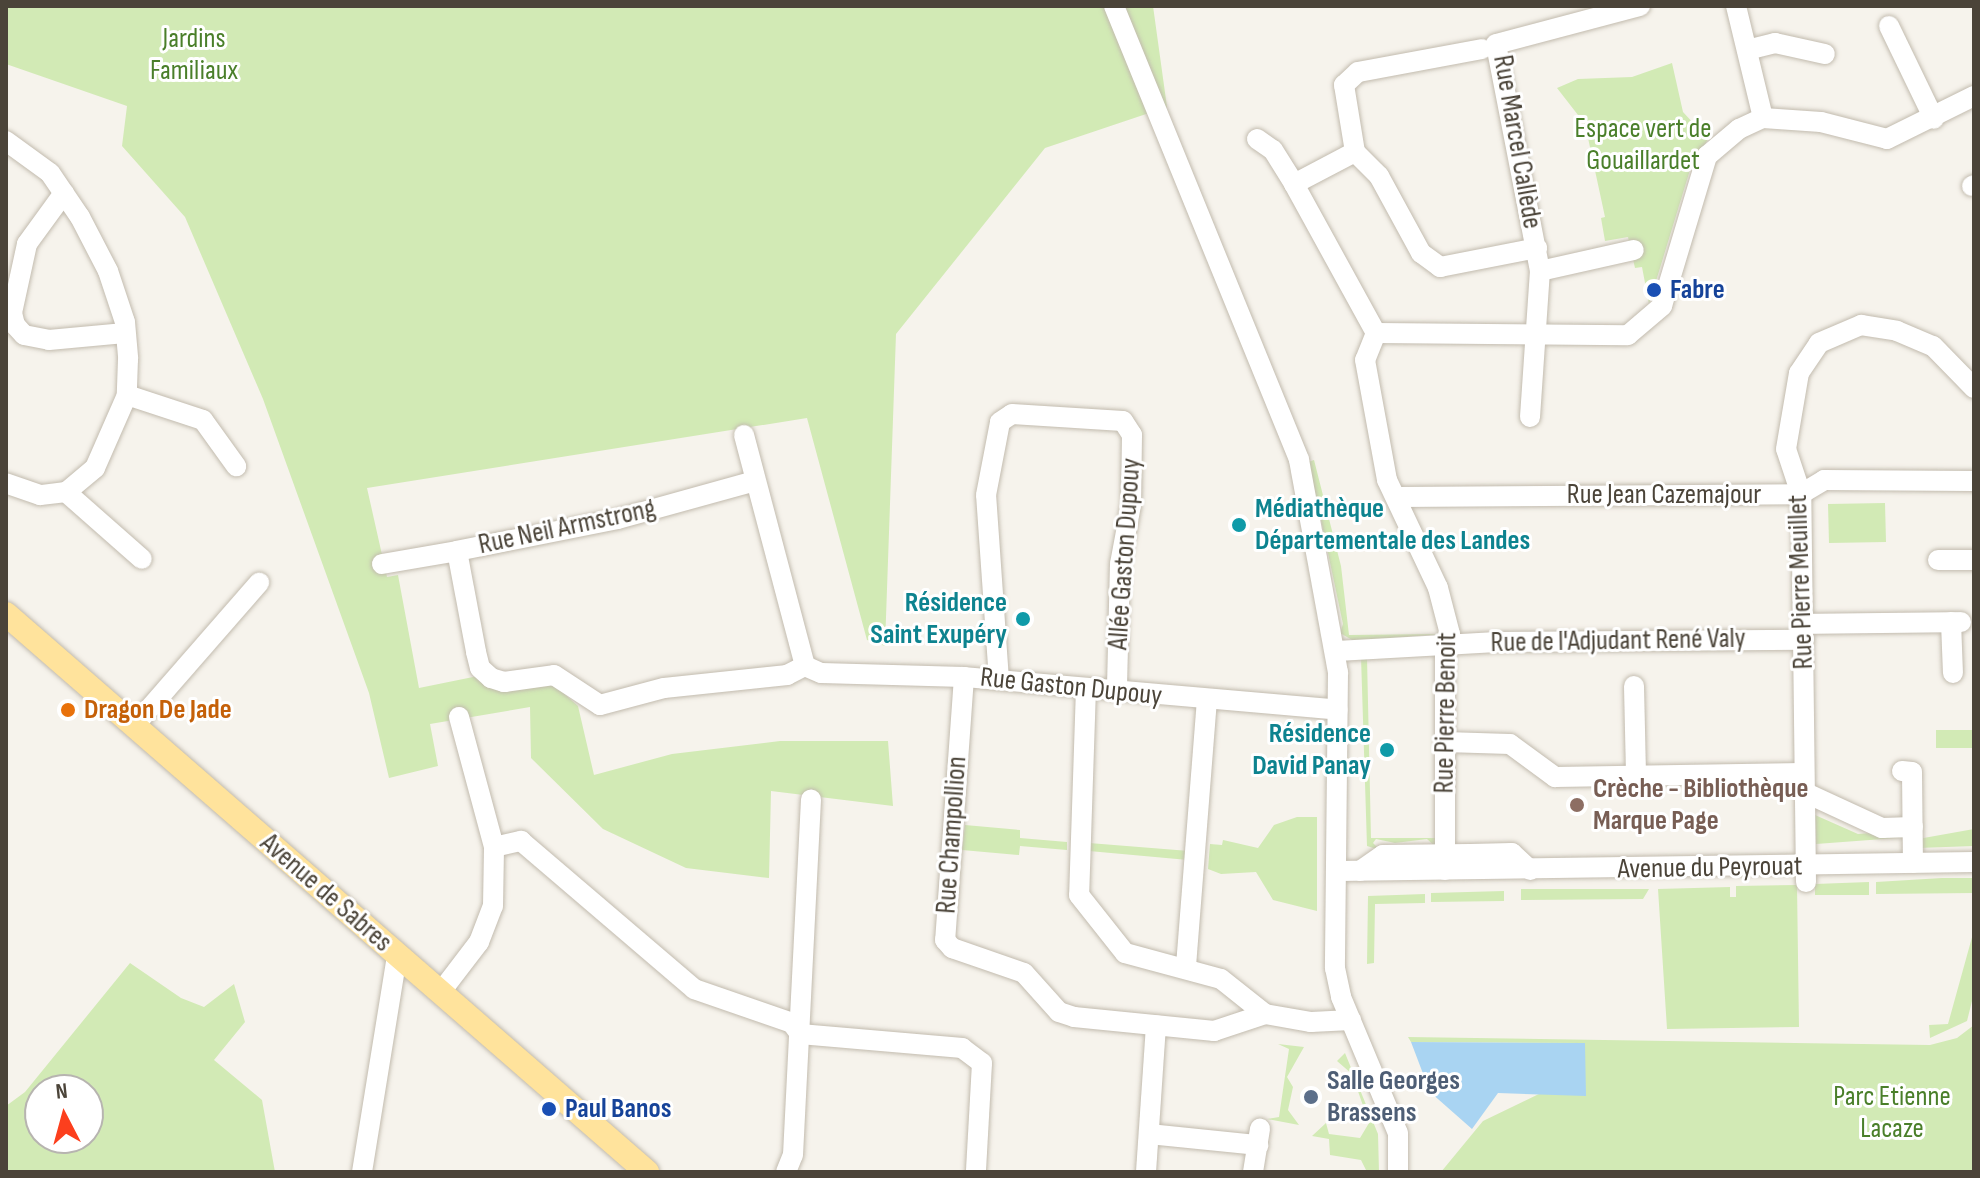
<!DOCTYPE html>
<html>
<head>
<meta charset="utf-8">
<style>
  body { margin:0 }
  #map { position:relative; width:1980px; height:1178px; overflow:hidden; background:#f6f3ec; font-family:"Sofia Sans Condensed",sans-serif }
  div>[style] { position:absolute }
  [style*='--x'] { left:calc(var(--x)*1px); top:calc(var(--y)*1px); width:calc(var(--w)*1px); rotate:calc(var(--a)*1deg) }
  .green>* { inset:0; background:#d2eab5 }
  .water>* { inset:0; background:#a9d4f2 }
  .roads { filter:drop-shadow(0 0 2px #c2bbae) drop-shadow(0 0 2px #c2bbae) }
  .minor>* { height:20px; margin:-10px; padding:0 10px; transform-origin:10px; border-radius:10px; background:#fff }
  .major>* { height:24px; margin:-12px; padding:0 12px; transform-origin:12px; border-radius:12px; background:#ffe39c }
  .dots>* { width:22px; height:22px; translate:-50% -50%; box-sizing:border-box; border:4px solid #fff; border-radius:50% }
  span { translate:-50% -50%; white-space:nowrap; text-align:center; line-height:1.15; -webkit-text-stroke:6px #fff; paint-order:stroke }
  .park-label { font-size:28px; color:#4a7f2a }
  .street-label { font-size:28px; color:#4b4439 }
  .transit-label { font-size:28px; color:#164399; font-weight:700 }
  .left { translate:0 -50%; text-align:left }
  .culture-label { font-size:28px; color:#0d838f; font-weight:700 }
  .right { translate:-100% -50%; text-align:right }
  .food-label { font-size:28px; color:#c56008; font-weight:700 }
  .education-label { font-size:28px; color:#785e54; font-weight:700 }
  .service-label { font-size:28px; color:#4e5e75; font-weight:700 }
  .frame { position:absolute; inset:0; border:8px solid #4b4439; pointer-events:none }
  .north { position:absolute; left:24px; top:1074px; width:80px; height:80px; box-sizing:border-box; background:#fff; border:2px solid #b7b4b0; border-radius:50%; rotate:354deg; font-size:22px; font-weight:700; line-height:32px; text-align:center; color:#4b4439 }
  .north::after { content:''; display:block; margin:auto; width:28px; height:36px; background:#fc3f1d; clip-path:polygon(50% 0,100% 100%,50% 72%,0 100%) }
</style>
</head>
<body>
<div id="map">
  <div class="green">
    <i style="clip-path:polygon(6px 6px,1153px 6px,1167px 107px,1045px 148px,896px 334px,885px 646px,867px 640px,807px 418px,367px 488px,387px 577px,398px 575px,419px 688px,478px 676px,553px 684px,578px 706px,594px 775px,672px 754px,780px 741px,888px 741px,893px 806px,771px 791px,769px 878px,686px 868px,603px 829px,531px 758px,530px 707px,430px 724px,438px 766px,389px 778px,369px 693px,263px 399px,185px 217px,122px 146px,127px 106px,6px 64px)"></i>
    <i style="clip-path:polygon(1672px 63px,1683px 112px,1708px 139px,1690px 170px,1649px 304px,1642px 267px,1635px 268px,1628px 237px,1605px 241px,1601px 218px,1605px 217px,1585px 124px,1557px 88px,1578px 79px,1632px 77px)"></i>
    <i style="clip-path:polygon(1314px 460px,1341px 566px,1349px 635px,1442px 634px,1354px 641px,1340px 633px,1343px 624px,1313px 482px,1302px 464px)"></i>
    <i style="clip-path:polygon(1885px 503px,1886px 542px,1829px 543px,1828px 504px)"></i>
    <i style="clip-path:polygon(1361px 657px,1367px 657px,1371px 838px,1439px 838px,1438px 849px,1427px 839px,1395px 843px,1376px 839px,1373px 843px,1380px 850px,1367px 846px)"></i>
    <i style="clip-path:polygon(1936px 730px,1974px 730px,1974px 748px,1936px 748px)"></i>
    <i style="clip-path:polygon(1815px 815px,1858px 834px,1910px 830px,1910px 837px,1816px 844px)"></i>
    <i style="clip-path:polygon(1297px 817px,1317px 817px,1317px 911px,1273px 900px,1256px 872px,1221px 874px,1208px 869px,1210px 844px,1222px 845px,1223px 840px,1258px 848px,1274px 825px)"></i>
    <i style="clip-path:polygon(965px 825px,1020px 830px,1020px 838px,1067px 842px,1067px 850px,1020px 846px,1019px 855px,962px 850px)"></i>
    <i style="clip-path:polygon(1974px 829px,1974px 846px,1918px 848px,1918px 839px)"></i>
    <i style="clip-path:polygon(1089px 843px,1189px 851px,1188px 860px,1089px 851px)"></i>
    <i style="clip-path:polygon(1942px 878px,1974px 878px,1974px 893px,1876px 894px,1876px 882px)"></i>
    <i style="clip-path:polygon(1869px 882px,1869px 895px,1815px 895px,1815px 884px)"></i>
    <i style="clip-path:polygon(1797px 885px,1799px 1027px,1667px 1029px,1658px 889px,1730px 887px,1730px 897px,1736px 897px,1736px 886px)"></i>
    <i style="clip-path:polygon(1521px 889px,1649px 889px,1643px 899px,1521px 900px)"></i>
    <i style="clip-path:polygon(1504px 891px,1504px 901px,1431px 902px,1431px 893px)"></i>
    <i style="clip-path:polygon(1425px 894px,1425px 903px,1375px 904px,1374px 963px,1367px 964px,1368px 896px)"></i>
    <i style="clip-path:polygon(1974px 930px,1974px 993px,1967px 1021px,1930px 1038px,1929px 1025px,1948px 1024px)"></i>
    <i style="clip-path:polygon(evenodd,130px 963px,181px 998px,204px 1007px,234px 984px,245px 1022px,214px 1060px,262px 1100px,275px 1172px,6px 1172px,6px 1106px,25px 1092px,130px 963px,40px 1090px,88px 1090px,88px 1138px,40px 1138px,40px 1090px)"></i>
    <i style="clip-path:polygon(1974px 1025px,1974px 1172px,1441px 1172px,1483px 1121px,1543px 1092px,1585px 1043px,1411px 1042px,1408px 1037px,1930px 1045px,1957px 1038px)"></i>
    <i style="clip-path:polygon(1278px 1044px,1304px 1047px,1287px 1077px,1293px 1087px,1288px 1110px,1299px 1125px,1267px 1119px,1279px 1117px,1289px 1049px)"></i>
    <i style="clip-path:polygon(1345px 1053px,1378px 1134px,1379px 1172px,1367px 1172px,1361px 1160px,1330px 1155px,1329px 1139px,1312px 1136px,1326px 1123px,1329px 1134px,1360px 1138px,1369px 1123px,1352px 1074px,1337px 1061px)"></i>
  </div>
  <div class="water">
    <i style="clip-path:polygon(1411px 1042px,1585px 1043px,1586px 1096px,1498px 1093px,1472px 1129px,1430px 1092px)"></i>
  </div>
  <div class="roads">
    <div class="minor">
      <i style="--x:1114;--y:6;--w:490;--a:67.8"></i>
      <i style="--x:1299;--y:460;--w:216;--a:79.6"></i>
      <i style="--x:1338;--y:672;--w:296;--a:90.6"></i>
      <i style="--x:1335;--y:968;--w:30;--a:78"></i>
      <i style="--x:1341;--y:997;--w:147;--a:67.3"></i>
      <i style="--x:1398;--y:1133;--w:39;--a:90"></i>
      <i style="--x:1736;--y:6;--w:115;--a:76.4"></i>
      <i style="--x:1889;--y:26;--w:103;--a:64.2"></i>
      <i style="--x:1747;--y:50;--w:29;--a:-14"></i>
      <i style="--x:1775;--y:43;--w:51;--a:12.4"></i>
      <i style="--x:1257;--y:139;--w:19;--a:35"></i>
      <i style="--x:1273;--y:150;--w:40;--a:58"></i>
      <i style="--x:1294;--y:184;--w:170;--a:61.2"></i>
      <i style="--x:6;--y:141;--w:54;--a:36"></i>
      <i style="--x:50;--y:173;--w:53;--a:55.7"></i>
      <i style="--x:80;--y:217;--w:61;--a:62.6"></i>
      <i style="--x:108;--y:271;--w:54;--a:71.6"></i>
      <i style="--x:125;--y:322;--w:37;--a:85"></i>
      <i style="--x:128;--y:359;--w:36;--a:92"></i>
      <i style="--x:127;--y:395;--w:80;--a:113.7"></i>
      <i style="--x:95;--y:468;--w:38;--a:140"></i>
      <i style="--x:66;--y:492;--w:26;--a:173"></i>
      <i style="--x:40;--y:495;--w:36;--a:-161"></i>
      <i style="--x:1355;--y:152;--w:68;--a:-99.3"></i>
      <i style="--x:1344;--y:85;--w:19;--a:-43"></i>
      <i style="--x:1358;--y:72;--w:126;--a:-10.5"></i>
      <i style="--x:1294;--y:184;--w:69;--a:-27.7"></i>
      <i style="--x:1355;--y:152;--w:34;--a:45"></i>
      <i style="--x:1379;--y:176;--w:88;--a:61.4"></i>
      <i style="--x:1421;--y:253;--w:24;--a:36"></i>
      <i style="--x:1440;--y:267;--w:99;--a:-11.1"></i>
      <i style="--x:1972;--y:186;--w:2;--a:-27"></i>
      <i style="--x:64;--y:193;--w:63;--a:126"></i>
      <i style="--x:27;--y:244;--w:71;--a:102.3"></i>
      <i style="--x:12;--y:313;--w:12;--a:76"></i>
      <i style="--x:15;--y:325;--w:13;--a:48"></i>
      <i style="--x:24;--y:335;--w:25;--a:11"></i>
      <i style="--x:49;--y:340;--w:76;--a:-5.3"></i>
      <i style="--x:1540;--y:271;--w:96;--a:-12.6"></i>
      <i style="--x:1376;--y:333;--w:252;--a:0.5"></i>
      <i style="--x:1628;--y:335;--w:45;--a:-40.5"></i>
      <i style="--x:1662;--y:306;--w:157;--a:-73.3"></i>
      <i style="--x:1707;--y:156;--w:42;--a:-40.2"></i>
      <i style="--x:1739;--y:129;--w:26;--a:-25"></i>
      <i style="--x:1763;--y:118;--w:58;--a:3.9"></i>
      <i style="--x:1821;--y:122;--w:68;--a:14.4"></i>
      <i style="--x:1887;--y:139;--w:97;--a:-26.3"></i>
      <i style="--x:1376;--y:333;--w:29;--a:112"></i>
      <i style="--x:1365;--y:360;--w:122;--a:79.6"></i>
      <i style="--x:1387;--y:480;--w:119;--a:64.7"></i>
      <i style="--x:1438;--y:588;--w:48;--a:75.4"></i>
      <i style="--x:1450;--y:634;--w:12;--a:114"></i>
      <i style="--x:1445;--y:645;--w:225;--a:90"></i>
      <i style="--x:127;--y:395;--w:80;--a:18.2"></i>
      <i style="--x:203;--y:420;--w:57;--a:54.3"></i>
      <i style="--x:1530;--y:417;--w:146;--a:-86.1"></i>
      <i style="--x:1540;--y:271;--w:231;--a:-101"></i>
      <i style="--x:1496;--y:44;--w:149;--a:-14.8"></i>
      <i style="--x:744;--y:435;--w:239;--a:75.2"></i>
      <i style="--x:755;--y:481;--w:142;--a:164.5"></i>
      <i style="--x:618;--y:519;--w:164;--a:168.8"></i>
      <i style="--x:457;--y:551;--w:103;--a:79.3"></i>
      <i style="--x:476;--y:652;--w:16;--a:76"></i>
      <i style="--x:480;--y:668;--w:15;--a:42"></i>
      <i style="--x:491;--y:678;--w:14;--a:17"></i>
      <i style="--x:504;--y:682;--w:50;--a:-8"></i>
      <i style="--x:554;--y:675;--w:55;--a:33.1"></i>
      <i style="--x:600;--y:705;--w:66;--a:-14.9"></i>
      <i style="--x:664;--y:688;--w:124;--a:-6"></i>
      <i style="--x:787;--y:675;--w:20;--a:-27"></i>
      <i style="--x:66;--y:492;--w:101;--a:41.4"></i>
      <i style="--x:1399;--y:497;--w:402;--a:-0.4"></i>
      <i style="--x:1801;--y:494;--w:27;--a:-31"></i>
      <i style="--x:1824;--y:480;--w:150;--a:0.4"></i>
      <i style="--x:1938;--y:560;--w:36;--a:0"></i>
      <i style="--x:382;--y:564;--w:76;--a:-9.8"></i>
      <i style="--x:1951;--y:622;--w:51;--a:87.8"></i>
      <i style="--x:1804;--y:624;--w:157;--a:-0.7"></i>
      <i style="--x:1337;--y:651;--w:160;--a:-3.2"></i>
      <i style="--x:1497;--y:642;--w:307;--a:-0.4"></i>
      <i style="--x:805;--y:666;--w:17;--a:24"></i>
      <i style="--x:821;--y:673;--w:143;--a:1.6"></i>
      <i style="--x:964;--y:677;--w:375;--a:5"></i>
      <i style="--x:964;--y:677;--w:264;--a:94.1"></i>
      <i style="--x:945;--y:940;--w:11;--a:49"></i>
      <i style="--x:952;--y:948;--w:76;--a:19.1"></i>
      <i style="--x:1024;--y:973;--w:52;--a:48.1"></i>
      <i style="--x:1059;--y:1012;--w:16;--a:18"></i>
      <i style="--x:1074;--y:1017;--w:141;--a:5.7"></i>
      <i style="--x:1214;--y:1031;--w:54;--a:-18.4"></i>
      <i style="--x:1265;--y:1014;--w:47;--a:9.9"></i>
      <i style="--x:1311;--y:1022;--w:40;--a:-2.9"></i>
      <i style="--x:999;--y:680;--w:185;--a:-94"></i>
      <i style="--x:986;--y:495;--w:74;--a:-79.1"></i>
      <i style="--x:1000;--y:422;--w:14;--a:-34"></i>
      <i style="--x:1012;--y:414;--w:111;--a:3.6"></i>
      <i style="--x:1123;--y:421;--w:17;--a:57"></i>
      <i style="--x:1132;--y:435;--w:70;--a:90.8"></i>
      <i style="--x:1131;--y:505;--w:60;--a:100.6"></i>
      <i style="--x:1120;--y:564;--w:127;--a:91.4"></i>
      <i style="--x:1634;--y:686;--w:89;--a:88.7"></i>
      <i style="--x:1086;--y:688;--w:207;--a:91.9"></i>
      <i style="--x:1079;--y:895;--w:74;--a:51.6"></i>
      <i style="--x:1125;--y:953;--w:99;--a:15.2"></i>
      <i style="--x:1221;--y:979;--w:56;--a:38.5"></i>
      <i style="--x:459;--y:717;--w:135;--a:74.9"></i>
      <i style="--x:135;--y:725;--w:189;--a:-48.9"></i>
      <i style="--x:1445;--y:742;--w:65;--a:1.8"></i>
      <i style="--x:1510;--y:744;--w:56;--a:36.3"></i>
      <i style="--x:1555;--y:777;--w:248;--a:-0.9"></i>
      <i style="--x:1902;--y:771;--w:10;--a:6"></i>
      <i style="--x:1912;--y:772;--w:91;--a:89.4"></i>
      <i style="--x:1804;--y:792;--w:86;--a:24.8"></i>
      <i style="--x:1882;--y:828;--w:31;--a:-2"></i>
      <i style="--x:1339;--y:871;--w:635;--a:-0.81"></i>
      <i style="--x:1360;--y:871;--w:28;--a:-35"></i>
      <i style="--x:1383;--y:855;--w:87;--a:-0.7"></i>
      <i style="--x:1470;--y:854;--w:42;--a:-1.4"></i>
      <i style="--x:1512;--y:853;--w:25;--a:43"></i>
      <i style="--x:1806;--y:882;--w:388;--a:-90.7"></i>
      <i style="--x:1801;--y:494;--w:47;--a:-108.4"></i>
      <i style="--x:1786;--y:449;--w:77;--a:-80.3"></i>
      <i style="--x:1799;--y:373;--w:36;--a:-56"></i>
      <i style="--x:1819;--y:343;--w:46;--a:-23.2"></i>
      <i style="--x:1861;--y:325;--w:36;--a:9"></i>
      <i style="--x:1897;--y:331;--w:39;--a:23"></i>
      <i style="--x:1933;--y:346;--w:59;--a:45.7"></i>
      <i style="--x:1186;--y:966;--w:266;--a:-85.5"></i>
      <i style="--x:440;--y:993;--w:64;--a:-52.6"></i>
      <i style="--x:479;--y:942;--w:39;--a:-69"></i>
      <i style="--x:493;--y:906;--w:59;--a:-89"></i>
      <i style="--x:494;--y:847;--w:28;--a:-13"></i>
      <i style="--x:521;--y:841;--w:228;--a:40.5"></i>
      <i style="--x:694;--y:989;--w:104;--a:19.1"></i>
      <i style="--x:792;--y:1023;--w:14;--a:54"></i>
      <i style="--x:800;--y:1034;--w:163;--a:4.9"></i>
      <i style="--x:962;--y:1048;--w:25;--a:37"></i>
      <i style="--x:982;--y:1063;--w:109;--a:93.2"></i>
      <i style="--x:1149;--y:1134;--w:110;--a:5.8"></i>
      <i style="--x:362;--y:1172;--w:218;--a:-80.8"></i>
      <i style="--x:786;--y:1172;--w:18;--a:-68"></i>
      <i style="--x:793;--y:1155;--w:356;--a:-87.1"></i>
      <i style="--x:1146;--y:1172;--w:147;--a:-86.1"></i>
      <i style="--x:1253;--y:1172;--w:44;--a:-80.8"></i>
    </div>
    <div class="major">
      <i style="--x:6;--y:614;--w:850;--a:41.04"></i>
    </div>
  </div>
  <div class="dots">
    <i style="left:1654px;top:290px;background:#1a4fb4"></i>
    <i style="left:1239px;top:525px;background:#0f9aa8"></i>
    <i style="left:1023px;top:619px;background:#0f9aa8"></i>
    <i style="left:68px;top:710px;background:#e8710a"></i>
    <i style="left:1387px;top:750px;background:#0f9aa8"></i>
    <i style="left:1577px;top:805px;background:#8d6e63"></i>
    <i style="left:1311px;top:1097px;background:#5c6f8a"></i>
    <i style="left:549px;top:1109px;background:#1a4fb4"></i>
  </div>
  <div class="park-label">
    <span style="left:194px;top:55px">Jardins<br>Familiaux</span>
    <span style="left:1643px;top:145px">Espace vert de<br>Gouaillardet</span>
    <span style="left:1892px;top:1113px">Parc Etienne<br>Lacaze</span>
  </div>
  <div class="street-label">
    <span style="left:1517px;top:142px;rotate:80deg">Rue Marcel Callède</span>
    <span style="left:1664px;top:495px">Rue Jean Cazemajour</span>
    <span style="left:567px;top:527px;rotate:-12deg">Rue Neil Armstrong</span>
    <span style="left:1125px;top:554px;rotate:-86deg">Allée Gaston Dupouy</span>
    <span style="left:1801px;top:582px;rotate:-92deg">Rue Pierre Meuillet</span>
    <span style="left:1618px;top:641px;rotate:-1deg">Rue de l'Adjudant René Valy</span>
    <span style="left:1071px;top:687px;rotate:6deg">Rue Gaston Dupouy</span>
    <span style="left:1446px;top:713px;rotate:-89deg">Rue Pierre Benoit</span>
    <span style="left:952px;top:835px;rotate:-86deg">Rue Champollion</span>
    <span style="left:1710px;top:868px;rotate:-1deg">Avenue du Peyrouat</span>
    <span style="left:326px;top:893px;rotate:41deg">Avenue de Sabres</span>
  </div>
  <div class="transit-label">
    <span class="left" style="left:1670px;top:290px">Fabre</span>
    <span class="left" style="left:565px;top:1109px">Paul Banos</span>
  </div>
  <div class="culture-label">
    <span class="left" style="left:1255px;top:525px">Médiathèque<br>Départementale des Landes</span>
    <span class="right" style="left:1007px;top:619px">Résidence<br>Saint Exupéry</span>
    <span class="right" style="left:1371px;top:750px">Résidence<br>David Panay</span>
  </div>
  <div class="food-label">
    <span class="left" style="left:84px;top:710px">Dragon De Jade</span>
  </div>
  <div class="education-label">
    <span class="left" style="left:1593px;top:805px">Crèche - Bibliothèque<br>Marque Page</span>
  </div>
  <div class="service-label">
    <span class="left" style="left:1327px;top:1097px">Salle Georges<br>Brassens</span>
  </div>
  <div class="frame"></div>
  <div class="north">N</div>
</div>
</body>
</html>
